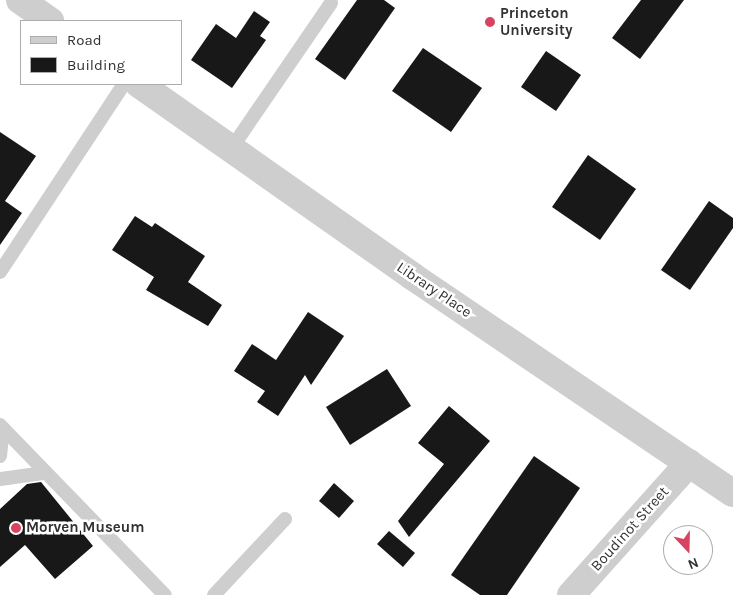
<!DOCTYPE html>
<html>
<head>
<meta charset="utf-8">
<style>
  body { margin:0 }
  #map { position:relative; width:733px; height:595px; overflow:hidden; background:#fff; font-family:Karla,sans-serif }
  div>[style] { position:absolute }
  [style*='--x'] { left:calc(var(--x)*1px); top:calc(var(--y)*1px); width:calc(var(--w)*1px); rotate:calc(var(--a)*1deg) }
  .building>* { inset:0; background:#181818 }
  .service>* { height:14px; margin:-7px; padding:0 7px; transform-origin:7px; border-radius:7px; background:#cecece }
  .minor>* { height:28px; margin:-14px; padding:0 14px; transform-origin:14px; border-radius:14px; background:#cecece }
  .dots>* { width:14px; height:14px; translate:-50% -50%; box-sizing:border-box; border:2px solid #fff; border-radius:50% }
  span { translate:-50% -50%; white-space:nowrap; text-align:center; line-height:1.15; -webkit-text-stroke:5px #fff; paint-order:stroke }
  .poi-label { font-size:15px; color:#313131; font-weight:700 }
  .left { translate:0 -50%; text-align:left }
  .street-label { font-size:15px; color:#313131 }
  .legend { position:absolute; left:20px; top:20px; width:162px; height:65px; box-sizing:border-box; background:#fff; border:1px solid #adadad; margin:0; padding:6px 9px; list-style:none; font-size:15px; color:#313131 }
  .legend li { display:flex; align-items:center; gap:10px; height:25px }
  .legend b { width:25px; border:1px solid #adadad }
  .north { position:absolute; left:663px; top:525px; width:50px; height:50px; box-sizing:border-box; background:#fff; border:1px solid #adadad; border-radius:50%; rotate:159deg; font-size:14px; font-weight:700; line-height:20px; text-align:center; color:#313131 }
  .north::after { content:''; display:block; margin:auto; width:18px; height:22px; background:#d74361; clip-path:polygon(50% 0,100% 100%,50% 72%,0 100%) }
</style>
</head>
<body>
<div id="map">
  <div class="building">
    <i style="clip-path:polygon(357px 0,384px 0,395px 8px,345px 80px,315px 59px)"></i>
    <i style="clip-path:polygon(641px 0,684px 0,640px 59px,612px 38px)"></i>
    <i style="clip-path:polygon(254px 11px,270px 22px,260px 36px,266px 40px,232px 88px,191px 60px,216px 24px,236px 38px)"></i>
    <i style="clip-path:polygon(423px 48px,482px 88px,451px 132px,392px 91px)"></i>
    <i style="clip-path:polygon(546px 51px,581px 75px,556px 111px,521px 87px)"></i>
    <i style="clip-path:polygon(0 132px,36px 156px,5px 201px,22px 213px,0 245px)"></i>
    <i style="clip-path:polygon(588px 155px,636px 189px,600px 240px,552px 207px)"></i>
    <i style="clip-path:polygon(709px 201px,733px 218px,733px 228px,690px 290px,661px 270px)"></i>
    <i style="clip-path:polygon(135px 216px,152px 227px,155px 223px,205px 256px,188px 282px,222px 305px,208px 326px,146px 290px,154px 277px,112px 250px)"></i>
    <i style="clip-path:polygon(308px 312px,344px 336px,311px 385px,305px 375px,278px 416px,257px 402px,265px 391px,234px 371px,252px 344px,276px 360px)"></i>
    <i style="clip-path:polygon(387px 369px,411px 406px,350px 445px,326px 407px)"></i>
    <i style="clip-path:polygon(449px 406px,490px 441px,409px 537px,398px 521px,444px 464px,418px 443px)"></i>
    <i style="clip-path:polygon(534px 456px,580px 488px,507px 595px,480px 595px,451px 575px)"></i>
    <i style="clip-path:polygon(41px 482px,93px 546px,55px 579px,25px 545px,0 567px,0 509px,27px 484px)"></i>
    <i style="clip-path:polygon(334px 483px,354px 501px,339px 518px,319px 501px)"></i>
    <i style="clip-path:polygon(389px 531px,415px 553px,403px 567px,377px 544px)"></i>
  </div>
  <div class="service">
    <i style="--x:231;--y:149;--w:177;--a:-55.6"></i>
    <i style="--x:0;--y:272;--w:225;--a:-56.6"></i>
    <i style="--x:0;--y:425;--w:237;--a:45.9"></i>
    <i style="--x:0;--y:456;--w:28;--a:-84"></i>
    <i style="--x:0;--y:479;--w:43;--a:-7.9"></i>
    <i style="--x:214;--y:595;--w:104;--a:-46.9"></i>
  </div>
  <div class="minor">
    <i style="--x:20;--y:0;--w:37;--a:35"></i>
    <i style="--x:139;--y:84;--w:334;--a:35.1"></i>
    <i style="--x:412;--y:276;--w:387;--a:34.1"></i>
    <i style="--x:571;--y:595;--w:177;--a:-48.2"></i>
  </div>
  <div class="dots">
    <i style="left:490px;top:22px;background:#d74361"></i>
    <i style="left:16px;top:528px;background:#d74361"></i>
  </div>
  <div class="poi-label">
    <span class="left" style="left:500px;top:22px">Princeton<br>University</span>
    <span class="left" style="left:26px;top:528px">Morven Museum</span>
  </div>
  <div class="street-label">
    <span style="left:434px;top:290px;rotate:34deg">Library Place</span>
    <span style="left:630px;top:529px;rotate:-48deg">Boudinot Street</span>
  </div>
  <ul class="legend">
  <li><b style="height:6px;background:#cecece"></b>Road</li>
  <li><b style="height:14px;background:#181818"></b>Building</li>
  </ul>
  <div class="north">N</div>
</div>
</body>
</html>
